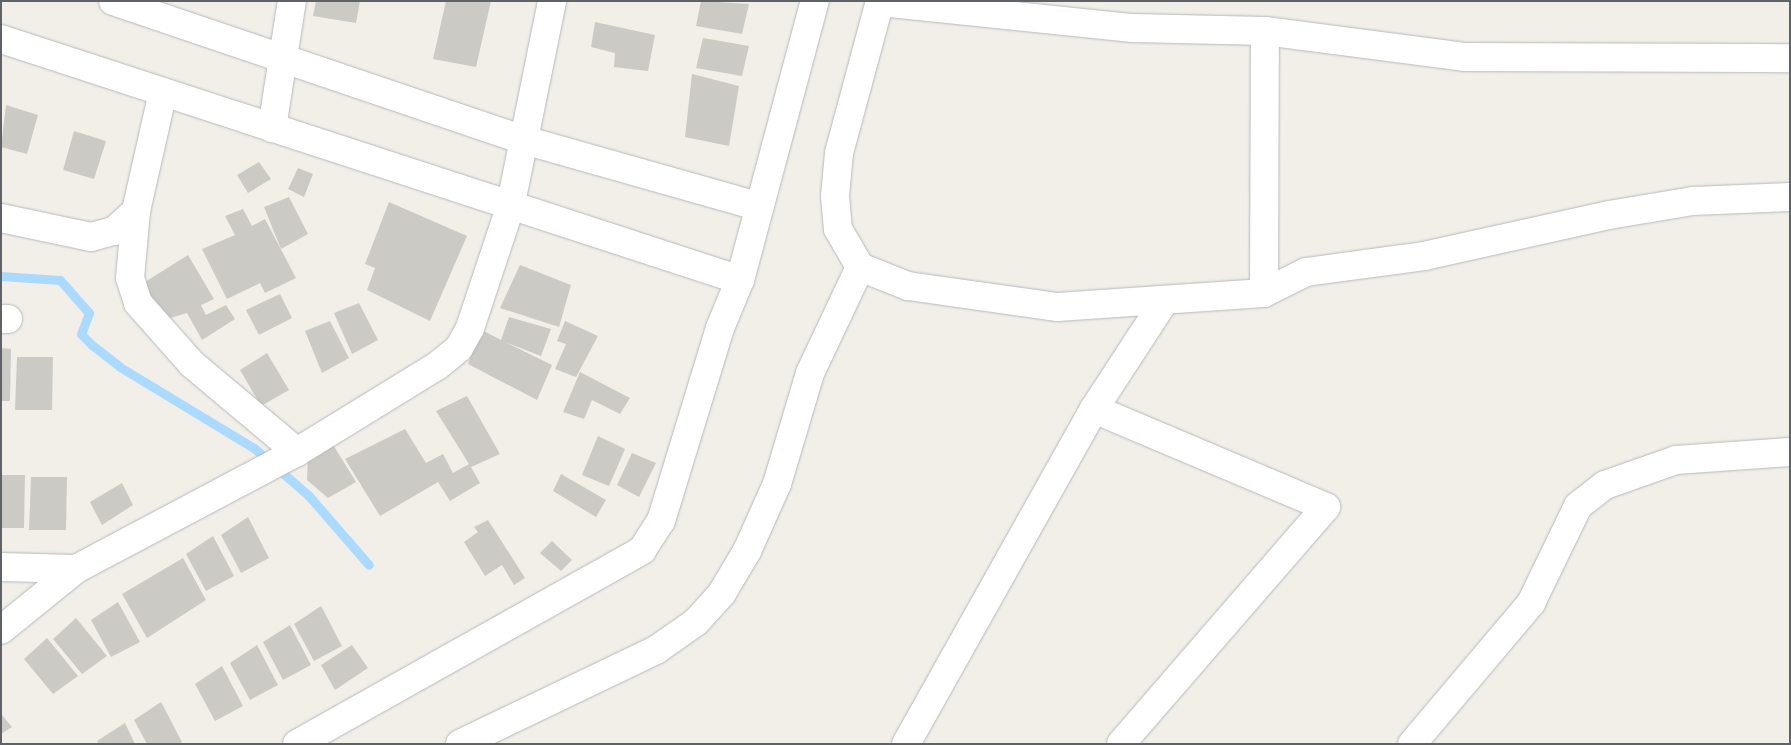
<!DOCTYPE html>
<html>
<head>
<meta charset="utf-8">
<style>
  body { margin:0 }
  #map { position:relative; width:1791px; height:745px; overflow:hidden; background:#f1efe8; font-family:"Sofia Sans Condensed",sans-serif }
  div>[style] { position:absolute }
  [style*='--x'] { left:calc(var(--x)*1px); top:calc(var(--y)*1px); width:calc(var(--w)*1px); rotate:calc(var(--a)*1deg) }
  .stream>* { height:9px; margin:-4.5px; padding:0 4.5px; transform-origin:4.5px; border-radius:4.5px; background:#aadaff }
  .building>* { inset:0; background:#cccac5 }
  .roads { filter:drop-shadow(0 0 1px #b5b8bc) drop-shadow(0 0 1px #b5b8bc) }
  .minor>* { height:28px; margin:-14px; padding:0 14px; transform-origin:14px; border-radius:14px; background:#fff }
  span { translate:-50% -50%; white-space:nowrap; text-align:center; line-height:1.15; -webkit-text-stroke:4px #fff; paint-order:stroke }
  .frame { position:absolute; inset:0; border:2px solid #5f6368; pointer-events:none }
</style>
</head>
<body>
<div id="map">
  <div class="stream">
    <i style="--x:1;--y:276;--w:59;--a:3.9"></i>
    <i style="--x:60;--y:280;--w:44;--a:48.7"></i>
    <i style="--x:89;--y:313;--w:22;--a:111"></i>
    <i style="--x:81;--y:334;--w:16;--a:45"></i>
    <i style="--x:92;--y:345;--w:36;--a:38"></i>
    <i style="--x:120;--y:367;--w:157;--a:31.2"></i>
    <i style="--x:254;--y:448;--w:73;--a:41.1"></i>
    <i style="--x:309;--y:496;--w:91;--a:49"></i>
  </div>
  <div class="building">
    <i style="clip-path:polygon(316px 1px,360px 1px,356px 23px,313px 16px)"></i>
    <i style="clip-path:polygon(446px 1px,491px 1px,476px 67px,433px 59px)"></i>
    <i style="clip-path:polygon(701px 1px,749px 4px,742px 34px,696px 26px)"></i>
    <i style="clip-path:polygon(595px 22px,655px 35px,648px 71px,614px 67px,615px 53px,591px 47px)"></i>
    <i style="clip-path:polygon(703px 38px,749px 46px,742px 76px,696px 68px)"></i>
    <i style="clip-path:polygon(692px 74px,739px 86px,729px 146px,685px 137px)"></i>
    <i style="clip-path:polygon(6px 105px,38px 115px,27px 154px,1px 147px)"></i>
    <i style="clip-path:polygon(74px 131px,106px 141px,94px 179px,63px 170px)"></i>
    <i style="clip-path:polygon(259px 162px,271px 179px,248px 193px,237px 175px)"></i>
    <i style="clip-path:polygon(298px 168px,313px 174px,304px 197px,288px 189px)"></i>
    <i style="clip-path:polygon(289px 197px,308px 234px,281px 249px,264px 207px)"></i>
    <i style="clip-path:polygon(389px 202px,467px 236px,430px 321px,367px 290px,375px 268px,365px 264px)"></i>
    <i style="clip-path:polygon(243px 209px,252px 226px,265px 219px,296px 278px,265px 293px,260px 283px,227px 299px,202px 249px,235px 235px,225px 216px)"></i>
    <i style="clip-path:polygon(188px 255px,214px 299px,201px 305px,206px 315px,226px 305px,235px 319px,202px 340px,187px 313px,160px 321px,137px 287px)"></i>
    <i style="clip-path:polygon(520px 265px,571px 285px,559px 327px,500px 308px)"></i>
    <i style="clip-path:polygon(280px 294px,292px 318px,259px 335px,246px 310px)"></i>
    <i style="clip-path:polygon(359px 303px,378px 340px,352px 354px,334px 313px)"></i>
    <i style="clip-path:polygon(509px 317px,551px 329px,541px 356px,505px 342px,552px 365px,537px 400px,468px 364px,480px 329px,501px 340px)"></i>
    <i style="clip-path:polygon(330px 321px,349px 358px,322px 373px,305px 331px)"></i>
    <i style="clip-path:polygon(565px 321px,598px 336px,576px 377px,555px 369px,566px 344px,557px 341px)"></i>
    <i style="clip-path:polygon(1px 348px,11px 349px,10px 401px,1px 401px)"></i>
    <i style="clip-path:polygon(267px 353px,289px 390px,261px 406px,240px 370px)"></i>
    <i style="clip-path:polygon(17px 357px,53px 357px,52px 410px,15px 410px)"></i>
    <i style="clip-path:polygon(580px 372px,630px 398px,620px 414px,592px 400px,584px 419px,563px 412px)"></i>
    <i style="clip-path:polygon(467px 396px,500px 454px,471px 467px,480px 483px,450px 501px,438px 482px,380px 516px,345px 459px,405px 429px,426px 463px,443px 454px,453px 473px,469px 464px,436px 411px)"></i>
    <i style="clip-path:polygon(598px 436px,625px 449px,609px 486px,582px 475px)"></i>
    <i style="clip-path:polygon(332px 443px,356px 482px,328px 498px,307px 480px,308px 455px)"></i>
    <i style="clip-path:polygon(632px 453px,656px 463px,639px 497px,617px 485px)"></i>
    <i style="clip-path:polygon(561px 474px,606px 500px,596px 517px,553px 491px)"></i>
    <i style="clip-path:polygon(1px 475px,25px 475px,24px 528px,1px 528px)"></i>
    <i style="clip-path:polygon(31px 477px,67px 477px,66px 530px,29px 530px)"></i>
    <i style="clip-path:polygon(122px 483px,133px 505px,102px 525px,90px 502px)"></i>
    <i style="clip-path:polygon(248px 517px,269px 558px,241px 573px,221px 535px)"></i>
    <i style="clip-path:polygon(488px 520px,525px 578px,514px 585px,502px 565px,485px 576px,464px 542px,478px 532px,474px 527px)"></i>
    <i style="clip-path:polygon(213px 536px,234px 576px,206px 591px,186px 554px)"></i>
    <i style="clip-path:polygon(552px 541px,572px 560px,561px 571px,540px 553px)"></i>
    <i style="clip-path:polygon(183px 558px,206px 600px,147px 638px,122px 594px)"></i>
    <i style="clip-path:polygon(118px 602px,140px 642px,111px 657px,91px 620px)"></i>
    <i style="clip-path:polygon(321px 606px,342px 646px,314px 661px,294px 624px)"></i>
    <i style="clip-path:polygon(76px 618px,107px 656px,82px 674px,53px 639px)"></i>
    <i style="clip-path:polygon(290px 625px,311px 665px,283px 680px,263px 642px)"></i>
    <i style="clip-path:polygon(47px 638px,78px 676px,53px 694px,24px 659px)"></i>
    <i style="clip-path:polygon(257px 645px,278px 685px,250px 700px,230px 663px)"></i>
    <i style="clip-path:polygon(352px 645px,368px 668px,335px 690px,321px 665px)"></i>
    <i style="clip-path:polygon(222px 666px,243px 706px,215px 721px,195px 684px)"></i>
    <i style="clip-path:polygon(161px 702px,182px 742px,179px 744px,147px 744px,134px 720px)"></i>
    <i style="clip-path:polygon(1px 714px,12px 727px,1px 734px)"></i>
    <i style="clip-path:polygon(125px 723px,135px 744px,99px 744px,97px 741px)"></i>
  </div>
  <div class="roads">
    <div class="minor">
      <i style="--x:113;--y:1;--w:434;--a:18.7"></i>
      <i style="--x:524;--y:140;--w:245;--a:15.8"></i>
      <i style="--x:880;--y:1;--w:157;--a:105.1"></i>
      <i style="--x:839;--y:153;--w:43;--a:95.3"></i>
      <i style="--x:835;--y:196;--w:33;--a:85"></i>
      <i style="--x:838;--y:229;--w:44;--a:59.9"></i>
      <i style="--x:860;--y:267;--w:52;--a:21.6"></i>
      <i style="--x:908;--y:286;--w:151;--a:8"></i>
      <i style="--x:1058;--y:307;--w:206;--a:-3.9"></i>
      <i style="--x:1264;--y:293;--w:47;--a:-26.6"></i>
      <i style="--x:1306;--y:272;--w:119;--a:-7.7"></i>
      <i style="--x:1424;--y:256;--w:189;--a:-12.5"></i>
      <i style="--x:1609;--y:215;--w:85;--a:-9.5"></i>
      <i style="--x:1693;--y:201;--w:97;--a:-2.4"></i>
      <i style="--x:880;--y:2;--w:254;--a:5.9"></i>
      <i style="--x:1133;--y:28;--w:132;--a:1.3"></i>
      <i style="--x:1265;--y:31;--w:201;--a:7.4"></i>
      <i style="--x:1464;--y:57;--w:326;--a:0.2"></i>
      <i style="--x:1;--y:39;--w:777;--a:18.06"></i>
      <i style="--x:163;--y:92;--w:122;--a:102.8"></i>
      <i style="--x:136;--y:211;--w:67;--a:95.1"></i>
      <i style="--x:130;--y:278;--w:26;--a:72"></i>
      <i style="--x:138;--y:303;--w:81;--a:48.5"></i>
      <i style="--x:192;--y:364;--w:137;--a:40"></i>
      <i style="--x:272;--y:128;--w:129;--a:-81.1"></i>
      <i style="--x:1;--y:218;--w:92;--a:11.9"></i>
      <i style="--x:91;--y:237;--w:24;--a:-15"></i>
      <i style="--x:114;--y:231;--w:30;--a:-42"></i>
      <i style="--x:1264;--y:293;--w:262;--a:-89.8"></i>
      <i style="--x:1;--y:319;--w:7;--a:0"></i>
      <i style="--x:1094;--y:409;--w:252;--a:22.9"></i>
      <i style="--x:1326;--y:507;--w:313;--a:130.9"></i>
      <i style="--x:1;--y:567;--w:75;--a:1.5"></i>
      <i style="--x:1;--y:630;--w:97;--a:-39.1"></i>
      <i style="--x:76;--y:569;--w:250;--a:-27.9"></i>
      <i style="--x:297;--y:452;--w:164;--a:-31.6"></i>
      <i style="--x:437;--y:366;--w:28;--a:-39"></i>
      <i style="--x:459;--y:348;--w:23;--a:-61"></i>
      <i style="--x:470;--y:328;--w:126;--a:-71.6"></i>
      <i style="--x:510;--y:208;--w:211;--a:-78.5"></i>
      <i style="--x:297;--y:744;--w:396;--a:-29.3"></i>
      <i style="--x:642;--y:550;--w:35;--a:-57"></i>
      <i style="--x:661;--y:521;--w:202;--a:-73"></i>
      <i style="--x:720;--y:328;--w:52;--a:-67.4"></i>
      <i style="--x:740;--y:280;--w:289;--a:-75"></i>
      <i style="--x:460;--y:744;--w:217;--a:-25.6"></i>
      <i style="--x:656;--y:650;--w:49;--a:-35"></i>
      <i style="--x:696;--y:622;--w:39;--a:-48"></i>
      <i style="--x:722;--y:593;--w:49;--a:-59.2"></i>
      <i style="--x:747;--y:551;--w:73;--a:-65.9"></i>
      <i style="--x:777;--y:484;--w:116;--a:-73.4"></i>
      <i style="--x:810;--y:373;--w:117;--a:-64.7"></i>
      <i style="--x:906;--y:744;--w:384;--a:-60.7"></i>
      <i style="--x:1094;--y:409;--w:130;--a:-56.9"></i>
      <i style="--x:1412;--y:744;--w:185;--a:-49.8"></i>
      <i style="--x:1531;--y:603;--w:108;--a:-64.1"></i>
      <i style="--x:1578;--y:506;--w:34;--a:-38"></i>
      <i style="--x:1605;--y:485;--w:75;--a:-19.4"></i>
      <i style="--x:1676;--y:460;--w:114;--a:-4"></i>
    </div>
  </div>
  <div class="frame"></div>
</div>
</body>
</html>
